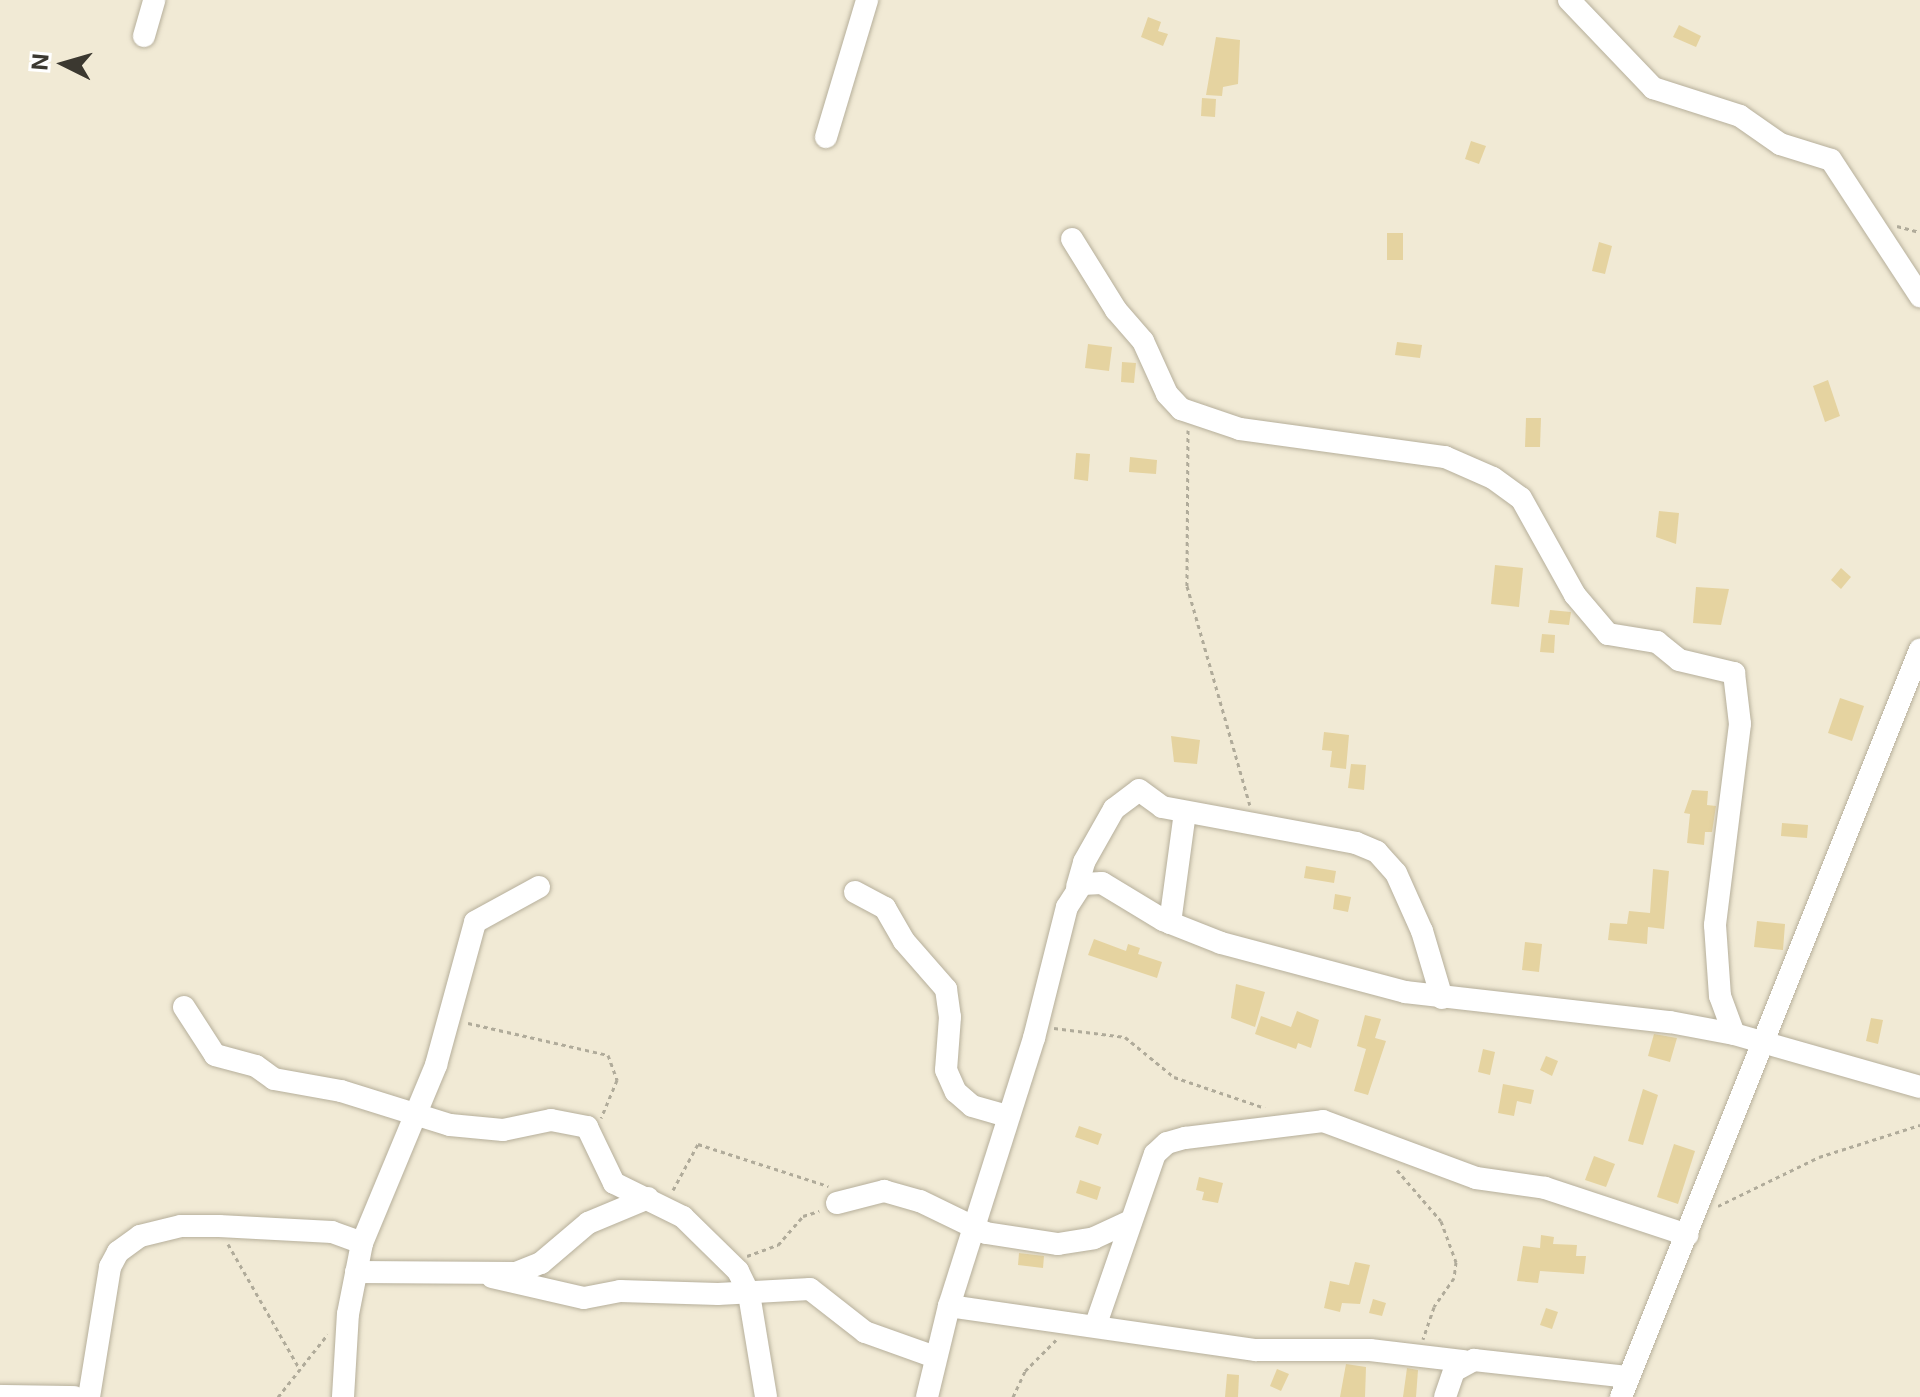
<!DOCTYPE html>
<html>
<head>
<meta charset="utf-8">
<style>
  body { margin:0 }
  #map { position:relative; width:1920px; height:1397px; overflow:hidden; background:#f1ead5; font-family:Inter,sans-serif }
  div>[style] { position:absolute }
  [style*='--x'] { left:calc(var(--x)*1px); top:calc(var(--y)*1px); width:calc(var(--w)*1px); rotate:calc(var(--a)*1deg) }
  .building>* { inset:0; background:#e5d3a0 }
  .path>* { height:3px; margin-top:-1.5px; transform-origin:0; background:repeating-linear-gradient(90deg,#b0ab9a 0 4px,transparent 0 8px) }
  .roads { filter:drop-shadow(0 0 2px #b6af9b) drop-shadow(0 0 2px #b6af9b) }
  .minor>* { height:22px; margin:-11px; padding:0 11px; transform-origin:11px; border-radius:11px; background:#fff }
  span { translate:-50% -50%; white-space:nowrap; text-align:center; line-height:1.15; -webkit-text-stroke:6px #fff; paint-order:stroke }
  .north { position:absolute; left:24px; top:24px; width:80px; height:80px; -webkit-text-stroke:6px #fff; paint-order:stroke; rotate:275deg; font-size:22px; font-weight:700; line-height:32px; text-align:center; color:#3b3830 }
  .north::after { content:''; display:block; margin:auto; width:28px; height:36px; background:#3b3830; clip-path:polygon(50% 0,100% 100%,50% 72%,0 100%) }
</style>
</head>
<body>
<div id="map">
  <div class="building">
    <i style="clip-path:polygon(1148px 17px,1161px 22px,1158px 31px,1168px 34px,1163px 46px,1141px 37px)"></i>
    <i style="clip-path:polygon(1679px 25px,1701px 36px,1696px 47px,1673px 37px)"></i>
    <i style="clip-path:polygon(1216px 37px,1240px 40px,1238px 84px,1223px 87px,1222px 96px,1206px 95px)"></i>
    <i style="clip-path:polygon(1202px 98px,1216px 99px,1215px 117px,1201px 116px)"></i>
    <i style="clip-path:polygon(1471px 141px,1486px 146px,1479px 164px,1465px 159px)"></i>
    <i style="clip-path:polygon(1387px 233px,1403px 233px,1403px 260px,1387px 260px)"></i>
    <i style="clip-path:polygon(1599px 242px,1612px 246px,1605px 274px,1592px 271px)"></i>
    <i style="clip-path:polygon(1397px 342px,1422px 345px,1420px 358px,1395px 355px)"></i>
    <i style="clip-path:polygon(1088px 344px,1112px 347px,1109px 371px,1085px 368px)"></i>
    <i style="clip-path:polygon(1122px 362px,1136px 363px,1134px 383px,1121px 382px)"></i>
    <i style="clip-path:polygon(1828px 380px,1840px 416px,1825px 422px,1813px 386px)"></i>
    <i style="clip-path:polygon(1526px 418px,1541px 418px,1540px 447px,1525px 447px)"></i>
    <i style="clip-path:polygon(1076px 453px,1090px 454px,1088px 481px,1074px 479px)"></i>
    <i style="clip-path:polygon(1130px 457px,1157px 460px,1156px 474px,1129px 472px)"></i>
    <i style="clip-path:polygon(1659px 511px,1679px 513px,1676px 544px,1656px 537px)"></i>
    <i style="clip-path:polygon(1495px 565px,1523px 568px,1519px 607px,1491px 604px)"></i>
    <i style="clip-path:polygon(1841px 568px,1851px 577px,1841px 589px,1831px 580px)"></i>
    <i style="clip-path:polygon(1696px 587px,1729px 589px,1721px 625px,1693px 623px)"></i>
    <i style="clip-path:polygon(1550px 610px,1571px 612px,1569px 625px,1548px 623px)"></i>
    <i style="clip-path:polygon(1542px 634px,1555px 635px,1554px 653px,1540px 652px)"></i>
    <i style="clip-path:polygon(1840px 698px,1864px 706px,1852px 741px,1828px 733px)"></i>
    <i style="clip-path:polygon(1324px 732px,1349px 735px,1346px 769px,1330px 767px,1332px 751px,1322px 750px)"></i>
    <i style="clip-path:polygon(1171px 736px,1200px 740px,1197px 764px,1174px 762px)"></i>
    <i style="clip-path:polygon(1351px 764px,1366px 765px,1364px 790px,1348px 788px)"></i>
    <i style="clip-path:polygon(1692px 790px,1708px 791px,1707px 805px,1716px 806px,1712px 832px,1705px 832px,1704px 845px,1687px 843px,1690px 814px,1684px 813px)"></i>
    <i style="clip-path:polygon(1782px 823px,1808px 825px,1807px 838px,1781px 836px)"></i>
    <i style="clip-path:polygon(1306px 866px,1336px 871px,1334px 883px,1304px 878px)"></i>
    <i style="clip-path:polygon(1653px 869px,1669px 871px,1664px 929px,1648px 927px,1647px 944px,1608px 940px,1610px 923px,1627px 924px,1629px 911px,1650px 913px)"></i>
    <i style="clip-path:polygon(1335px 894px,1351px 897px,1348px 912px,1333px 909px)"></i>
    <i style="clip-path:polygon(1757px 921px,1785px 924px,1783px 950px,1754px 947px)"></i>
    <i style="clip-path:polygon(1094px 939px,1126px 951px,1128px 944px,1140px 948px,1138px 954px,1162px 962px,1157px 978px,1088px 955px)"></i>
    <i style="clip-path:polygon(1525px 942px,1542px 944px,1539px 972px,1522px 970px)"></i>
    <i style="clip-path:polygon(1236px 984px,1265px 992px,1255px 1027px,1231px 1018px)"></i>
    <i style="clip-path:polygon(1297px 1011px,1319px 1020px,1311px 1048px,1298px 1043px,1296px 1049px,1255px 1034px,1261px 1016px,1291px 1027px)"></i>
    <i style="clip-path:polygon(1365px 1015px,1381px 1019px,1375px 1038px,1386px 1041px,1368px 1095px,1354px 1091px,1366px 1049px,1357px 1046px)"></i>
    <i style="clip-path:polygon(1871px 1018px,1883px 1020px,1878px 1044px,1866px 1041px)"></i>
    <i style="clip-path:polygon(1654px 1034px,1677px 1038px,1670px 1062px,1648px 1056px)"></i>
    <i style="clip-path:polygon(1483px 1049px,1495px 1052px,1490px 1075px,1478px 1072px)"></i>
    <i style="clip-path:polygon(1546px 1056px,1558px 1061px,1552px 1076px,1540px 1070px)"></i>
    <i style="clip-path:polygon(1503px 1084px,1534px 1090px,1531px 1104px,1517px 1101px,1514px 1116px,1498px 1113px)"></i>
    <i style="clip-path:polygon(1643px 1089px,1658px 1095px,1643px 1145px,1628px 1141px)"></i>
    <i style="clip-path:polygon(1079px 1126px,1102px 1134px,1098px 1145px,1075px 1137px)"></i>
    <i style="clip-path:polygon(1674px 1144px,1695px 1151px,1678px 1204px,1657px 1197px)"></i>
    <i style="clip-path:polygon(1594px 1156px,1615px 1164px,1606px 1187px,1585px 1180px)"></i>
    <i style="clip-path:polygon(1199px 1177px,1223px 1183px,1218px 1203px,1202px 1200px,1204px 1192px,1196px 1190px)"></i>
    <i style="clip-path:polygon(1080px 1180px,1101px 1187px,1097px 1200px,1076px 1193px)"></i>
    <i style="clip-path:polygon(1541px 1235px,1554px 1237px,1553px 1244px,1577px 1245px,1576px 1256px,1586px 1256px,1584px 1274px,1540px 1271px,1538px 1283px,1517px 1281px,1523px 1246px,1540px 1248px)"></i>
    <i style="clip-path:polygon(1019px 1253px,1044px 1256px,1043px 1268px,1018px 1265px)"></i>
    <i style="clip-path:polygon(1355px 1262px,1370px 1265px,1360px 1304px,1342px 1303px,1340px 1312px,1324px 1308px,1330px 1281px,1349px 1285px)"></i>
    <i style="clip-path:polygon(1373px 1299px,1386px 1303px,1382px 1316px,1369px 1313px)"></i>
    <i style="clip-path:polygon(1546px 1308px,1558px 1312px,1552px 1329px,1540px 1325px)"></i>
    <i style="clip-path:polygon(1346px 1364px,1366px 1367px,1365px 1397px,1340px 1397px)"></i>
    <i style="clip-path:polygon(1407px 1368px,1418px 1370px,1416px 1397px,1403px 1397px)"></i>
    <i style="clip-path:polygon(1277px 1369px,1289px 1374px,1281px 1391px,1270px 1386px)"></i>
    <i style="clip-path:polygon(1227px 1374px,1239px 1375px,1238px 1397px,1225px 1397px)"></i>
  </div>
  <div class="path">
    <i style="--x:1897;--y:226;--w:24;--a:15"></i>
    <i style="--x:1188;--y:430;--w:156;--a:90.4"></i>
    <i style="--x:1187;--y:586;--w:228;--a:74"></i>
    <i style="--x:468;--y:1023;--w:144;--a:12.9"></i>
    <i style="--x:608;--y:1055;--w:27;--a:70"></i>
    <i style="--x:617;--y:1080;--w:41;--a:112.8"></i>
    <i style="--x:1054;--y:1028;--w:72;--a:7.2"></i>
    <i style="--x:1125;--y:1037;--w:63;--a:39.2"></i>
    <i style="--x:1174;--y:1077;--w:96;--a:18.8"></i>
    <i style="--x:1397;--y:1170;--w:67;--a:49.2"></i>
    <i style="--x:1441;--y:1221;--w:44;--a:69.9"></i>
    <i style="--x:1456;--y:1262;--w:16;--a:97"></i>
    <i style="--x:1454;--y:1278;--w:35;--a:125"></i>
    <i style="--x:1434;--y:1307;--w:34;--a:109"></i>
    <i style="--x:673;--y:1190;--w:52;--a:-61.5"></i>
    <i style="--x:698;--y:1144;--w:137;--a:17.9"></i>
    <i style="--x:1718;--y:1206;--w:112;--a:-25.9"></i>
    <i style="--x:1819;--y:1157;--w:106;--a:-17.6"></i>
    <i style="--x:228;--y:1244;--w:141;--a:60.2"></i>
    <i style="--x:747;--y:1256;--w:33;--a:-20"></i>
    <i style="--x:778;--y:1245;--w:38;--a:-49"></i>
    <i style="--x:803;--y:1216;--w:17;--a:-17"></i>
    <i style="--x:278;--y:1397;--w:80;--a:-51.6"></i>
    <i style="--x:1013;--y:1397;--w:29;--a:-65"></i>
    <i style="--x:1025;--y:1371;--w:44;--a:-45"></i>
  </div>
  <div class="roads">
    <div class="minor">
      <i style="--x:1569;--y:0;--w:122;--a:46.3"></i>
      <i style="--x:1653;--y:88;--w:91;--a:17.8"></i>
      <i style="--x:1740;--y:116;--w:49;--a:35"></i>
      <i style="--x:1780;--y:144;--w:53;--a:17.4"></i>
      <i style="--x:1831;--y:160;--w:163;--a:56.8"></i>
      <i style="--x:144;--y:36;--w:37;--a:-74"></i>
      <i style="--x:826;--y:137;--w:143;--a:-73.3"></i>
      <i style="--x:1072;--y:239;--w:84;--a:58.2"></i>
      <i style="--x:1116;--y:310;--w:41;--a:48.9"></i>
      <i style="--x:1143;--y:341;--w:58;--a:65.6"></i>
      <i style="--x:1167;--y:394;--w:21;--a:47"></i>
      <i style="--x:1181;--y:409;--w:62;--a:18.7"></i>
      <i style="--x:1240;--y:429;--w:207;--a:7.8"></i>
      <i style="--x:1445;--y:457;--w:52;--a:23.6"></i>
      <i style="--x:1493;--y:478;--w:34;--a:36"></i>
      <i style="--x:1521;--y:498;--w:111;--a:60.9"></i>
      <i style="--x:1575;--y:595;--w:51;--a:49.8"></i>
      <i style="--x:1608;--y:634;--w:50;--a:9.3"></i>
      <i style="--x:1657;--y:642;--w:28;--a:39"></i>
      <i style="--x:1679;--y:660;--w:57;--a:13.3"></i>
      <i style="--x:1734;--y:673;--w:51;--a:83.3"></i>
      <i style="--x:1740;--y:724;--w:203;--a:97.1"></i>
      <i style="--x:1715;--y:925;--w:71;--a:86"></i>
      <i style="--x:1720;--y:996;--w:40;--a:69.8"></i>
      <i style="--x:1077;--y:887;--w:26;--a:-74"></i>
      <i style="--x:1084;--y:862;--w:61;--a:-60.5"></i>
      <i style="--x:1114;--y:809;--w:31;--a:-37"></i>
      <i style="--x:1139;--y:790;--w:29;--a:36"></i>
      <i style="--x:1162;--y:807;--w:197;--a:10.5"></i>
      <i style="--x:1356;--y:843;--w:23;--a:23"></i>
      <i style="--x:1377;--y:852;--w:28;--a:48"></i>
      <i style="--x:1396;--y:873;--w:64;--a:65.9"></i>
      <i style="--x:1422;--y:931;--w:70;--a:73.4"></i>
      <i style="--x:855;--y:892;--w:34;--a:28"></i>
      <i style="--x:885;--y:908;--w:38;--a:60"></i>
      <i style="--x:904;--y:941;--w:64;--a:48.8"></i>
      <i style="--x:946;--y:989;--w:28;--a:82"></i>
      <i style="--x:950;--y:1017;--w:53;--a:94.3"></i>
      <i style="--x:946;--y:1070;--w:24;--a:66"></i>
      <i style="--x:956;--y:1092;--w:21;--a:41"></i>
      <i style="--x:972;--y:1106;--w:36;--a:16"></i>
      <i style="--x:1170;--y:923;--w:112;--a:-82.3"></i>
      <i style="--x:184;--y:1007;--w:57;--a:57.1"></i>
      <i style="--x:215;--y:1055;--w:42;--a:15"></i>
      <i style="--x:256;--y:1066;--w:22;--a:36"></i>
      <i style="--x:274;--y:1079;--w:68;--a:10.2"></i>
      <i style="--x:341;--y:1091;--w:114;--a:17.3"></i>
      <i style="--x:450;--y:1125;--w:53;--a:5.4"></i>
      <i style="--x:503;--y:1130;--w:49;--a:-11.8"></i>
      <i style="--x:551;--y:1120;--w:37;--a:11"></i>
      <i style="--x:587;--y:1127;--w:62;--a:64.3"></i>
      <i style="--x:614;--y:1183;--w:77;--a:26.2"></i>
      <i style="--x:683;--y:1217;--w:77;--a:44.5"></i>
      <i style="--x:738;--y:1271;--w:25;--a:64"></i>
      <i style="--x:749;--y:1294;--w:104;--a:80.6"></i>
      <i style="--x:837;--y:1203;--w:49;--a:-14.3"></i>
      <i style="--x:884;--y:1191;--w:37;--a:16"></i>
      <i style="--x:920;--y:1201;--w:73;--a:25.9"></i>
      <i style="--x:986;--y:1233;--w:73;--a:8.7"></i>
      <i style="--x:1058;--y:1244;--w:36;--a:-9"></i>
      <i style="--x:1094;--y:1238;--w:41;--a:-24.7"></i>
      <i style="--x:356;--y:1272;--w:160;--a:0.4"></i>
      <i style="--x:516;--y:1273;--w:27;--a:-22"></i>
      <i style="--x:541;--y:1263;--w:62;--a:-40.4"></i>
      <i style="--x:588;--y:1223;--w:65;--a:-22.6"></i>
      <i style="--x:492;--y:1277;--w:94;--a:12.9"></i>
      <i style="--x:584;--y:1298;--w:37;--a:-11"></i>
      <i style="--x:620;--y:1291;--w:98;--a:1.8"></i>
      <i style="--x:718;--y:1294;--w:92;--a:-3.1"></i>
      <i style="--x:810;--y:1289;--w:70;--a:38"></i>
      <i style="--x:865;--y:1332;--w:74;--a:19.7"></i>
      <i style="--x:949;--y:1306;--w:310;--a:8.2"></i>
      <i style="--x:1256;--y:1350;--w:114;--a:0"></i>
      <i style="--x:1370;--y:1350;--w:95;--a:6.7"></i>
      <i style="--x:1096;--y:1324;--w:180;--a:-70.9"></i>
      <i style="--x:1155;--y:1154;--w:16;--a:-43"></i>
      <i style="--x:1167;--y:1143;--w:19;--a:-16"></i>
      <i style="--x:1185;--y:1138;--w:139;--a:-7"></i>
      <i style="--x:1323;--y:1121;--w:163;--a:20.4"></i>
      <i style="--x:1476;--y:1178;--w:70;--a:8.2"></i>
      <i style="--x:1545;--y:1188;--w:150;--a:18.3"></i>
      <i style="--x:0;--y:1396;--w:74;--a:0.8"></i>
      <i style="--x:89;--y:1397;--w:132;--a:-80.8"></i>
      <i style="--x:110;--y:1267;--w:17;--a:-62"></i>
      <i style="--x:118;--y:1252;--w:27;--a:-36"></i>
      <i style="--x:140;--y:1236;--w:42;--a:-13.7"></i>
      <i style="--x:181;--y:1226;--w:38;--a:0"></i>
      <i style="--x:219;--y:1226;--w:113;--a:3"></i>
      <i style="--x:332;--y:1232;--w:32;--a:20"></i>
      <i style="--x:343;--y:1397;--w:83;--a:-86.6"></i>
      <i style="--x:348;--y:1314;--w:72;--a:-78.8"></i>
      <i style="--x:362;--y:1243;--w:193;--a:-67.4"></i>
      <i style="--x:436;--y:1065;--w:148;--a:-74.7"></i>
      <i style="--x:475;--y:922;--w:73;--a:-28.7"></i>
      <i style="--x:927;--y:1397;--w:94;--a:-76.4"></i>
      <i style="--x:949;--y:1306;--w:281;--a:-72.4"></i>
      <i style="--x:1034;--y:1038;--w:135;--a:-75.9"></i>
      <i style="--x:1067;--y:907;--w:27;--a:-57"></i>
      <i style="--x:1082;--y:884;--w:20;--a:-3"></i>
      <i style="--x:1102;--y:883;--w:71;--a:31.2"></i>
      <i style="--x:1163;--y:920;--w:62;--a:21.6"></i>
      <i style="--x:1221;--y:943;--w:190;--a:14.9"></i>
      <i style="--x:1405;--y:992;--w:267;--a:6.5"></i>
      <i style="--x:1670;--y:1022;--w:65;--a:10.6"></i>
      <i style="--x:1734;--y:1034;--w:193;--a:15.9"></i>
      <i style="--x:1445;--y:1397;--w:28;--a:-71"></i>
      <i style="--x:1454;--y:1371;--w:23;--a:-29"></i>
      <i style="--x:1474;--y:1360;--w:154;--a:6.3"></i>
      <i style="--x:1621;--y:1397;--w:805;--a:-68.19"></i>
    </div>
  </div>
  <div class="north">N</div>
</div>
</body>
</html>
